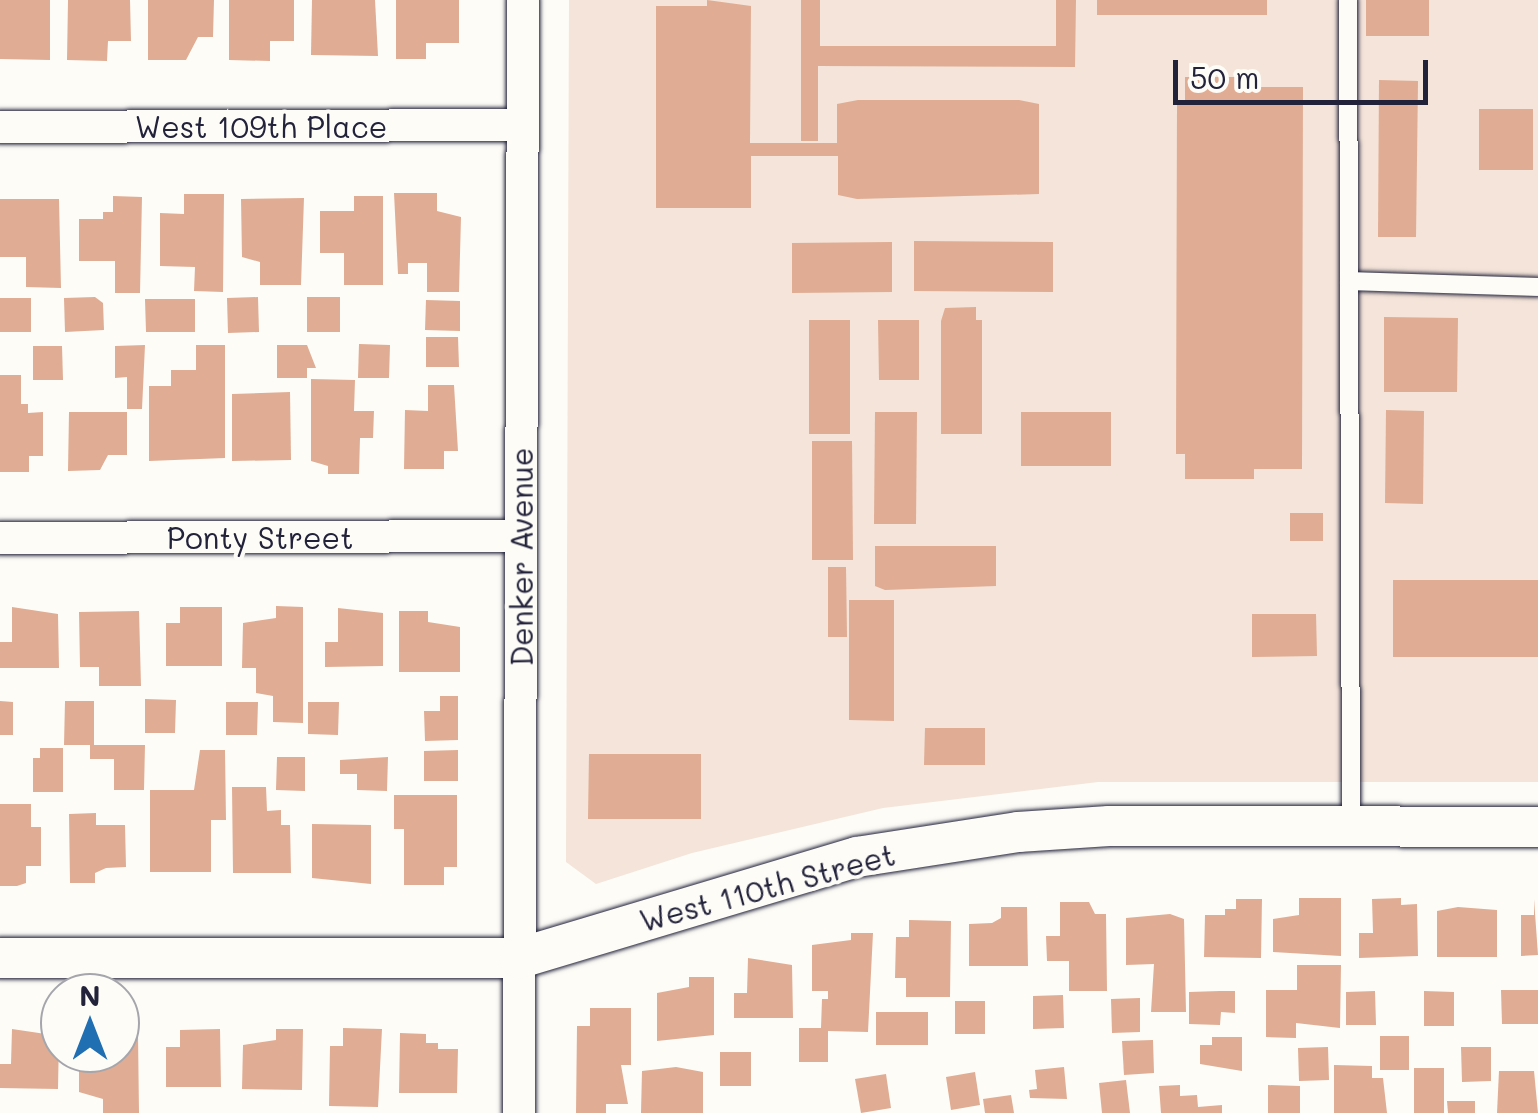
<!DOCTYPE html>
<html>
<head>
<meta charset="utf-8">
<style>
  body { margin:0 }
  #map { position:relative; width:1538px; height:1113px; overflow:hidden; background:#fdfcf7; font-family:Mali,sans-serif }
  div>[style] { position:absolute }
  [style*='--x'] { left:calc(var(--x)*1px); top:calc(var(--y)*1px); width:calc(var(--w)*1px); rotate:calc(var(--a)*1deg) }
  .built>* { inset:0; background:#f4e4d9 }
  .building>* { inset:0; background:#e0ac93 }
  .roads { filter:drop-shadow(0 0 2px #22223b) drop-shadow(0 0 2px #22223b) }
  .service>* { height:18px; margin:-9px; padding:0 9px; transform-origin:9px; border-radius:9px; background:#fdfcf7 }
  .minor>* { height:32px; margin:-16px; padding:0 16px; transform-origin:16px; border-radius:16px; background:#fdfcf7 }
  .tertiary>* { height:40px; margin:-20px; padding:0 20px; transform-origin:20px; border-radius:20px; background:#fdfcf7 }
  span { translate:-50% -50%; white-space:nowrap; text-align:center; line-height:1.15; -webkit-text-stroke:8px #fdfcf7; paint-order:stroke }
  .street-label { font-size:30px; color:#22223b }
  .north { position:absolute; left:40px; top:973px; width:100px; height:100px; box-sizing:border-box; background:#fdfcf7; border:2px solid #a5a5ac; border-radius:50%; rotate:0deg; font-size:28px; font-weight:700; line-height:40px; text-align:center; color:#22223b }
  .north::after { content:''; display:block; margin:auto; width:35px; height:45px; background:#1f6fb2; clip-path:polygon(50% 0,100% 100%,50% 72%,0 100%) }
  .scale { position:absolute; left:1173px; top:60px; width:255px; height:45px; box-sizing:border-box; border:5px solid #22223b; border-top:0; padding-left:12px; font-size:30px; line-height:35px; white-space:nowrap; color:#22223b; -webkit-text-stroke:8px #fdfcf7; paint-order:stroke }
</style>
</head>
<body>
<div id="map">
  <div class="built">
    <i style="clip-path:polygon(569px 0,1538px 0,1538px 782px,1098px 782px,883px 808px,692px 853px,596px 884px,566px 862px)"></i>
  </div>
  <div class="building">
    <i style="clip-path:polygon(0 0,50px 0,50px 60px,0 59px)"></i>
    <i style="clip-path:polygon(68px 0,130px 0,131px 41px,108px 41px,107px 61px,67px 60px)"></i>
    <i style="clip-path:polygon(148px 0,214px 0,213px 37px,198px 37px,186px 60px,148px 60px)"></i>
    <i style="clip-path:polygon(229px 0,294px 0,294px 41px,270px 41px,270px 61px,229px 60px)"></i>
    <i style="clip-path:polygon(312px 0,375px 0,378px 56px,311px 55px)"></i>
    <i style="clip-path:polygon(396px 0,459px 0,459px 43px,426px 43px,426px 59px,396px 59px)"></i>
    <i style="clip-path:polygon(707px 0,751px 6px,750px 143px,837px 143px,837px 104px,858px 100px,1019px 100px,1039px 104px,1039px 194px,857px 199px,838px 195px,838px 156px,751px 156px,751px 208px,656px 208px,656px 6px,707px 6px)"></i>
    <i style="clip-path:polygon(801px 0,820px 0,820px 46px,1056px 46px,1056px 0,1076px 0,1075px 67px,818px 66px,818px 141px,801px 141px)"></i>
    <i style="clip-path:polygon(1097px 0,1267px 0,1267px 15px,1097px 15px)"></i>
    <i style="clip-path:polygon(1366px 0,1429px 0,1429px 36px,1366px 36px)"></i>
    <i style="clip-path:polygon(1185px 77px,1257px 77px,1257px 87px,1303px 87px,1302px 469px,1254px 469px,1254px 479px,1185px 479px,1185px 454px,1176px 454px,1177px 102px,1185px 102px)"></i>
    <i style="clip-path:polygon(1379px 80px,1418px 81px,1416px 237px,1378px 237px)"></i>
    <i style="clip-path:polygon(1479px 109px,1533px 109px,1533px 170px,1479px 170px)"></i>
    <i style="clip-path:polygon(394px 193px,437px 193px,437px 211px,461px 217px,459px 292px,427px 292px,427px 263px,408px 263px,408px 274px,398px 274px)"></i>
    <i style="clip-path:polygon(184px 194px,224px 194px,223px 292px,194px 291px,195px 267px,160px 266px,160px 213px,184px 214px)"></i>
    <i style="clip-path:polygon(113px 196px,142px 197px,140px 293px,115px 293px,115px 261px,79px 261px,79px 219px,103px 219px,103px 212px,113px 212px)"></i>
    <i style="clip-path:polygon(354px 196px,383px 196px,383px 285px,344px 285px,344px 253px,320px 253px,320px 211px,354px 211px)"></i>
    <i style="clip-path:polygon(304px 198px,301px 285px,260px 285px,260px 262px,242px 257px,241px 199px)"></i>
    <i style="clip-path:polygon(0 199px,59px 199px,61px 288px,26px 287px,26px 257px,0 257px)"></i>
    <i style="clip-path:polygon(914px 241px,1053px 242px,1053px 292px,914px 291px)"></i>
    <i style="clip-path:polygon(892px 242px,892px 292px,792px 293px,792px 243px)"></i>
    <i style="clip-path:polygon(95px 297px,103px 303px,104px 330px,65px 332px,64px 298px)"></i>
    <i style="clip-path:polygon(258px 297px,259px 332px,228px 333px,227px 298px)"></i>
    <i style="clip-path:polygon(307px 297px,340px 297px,340px 332px,307px 332px)"></i>
    <i style="clip-path:polygon(0 298px,31px 298px,31px 332px,0 332px)"></i>
    <i style="clip-path:polygon(145px 299px,195px 299px,195px 332px,146px 332px)"></i>
    <i style="clip-path:polygon(426px 300px,460px 301px,460px 331px,425px 330px)"></i>
    <i style="clip-path:polygon(976px 307px,976px 320px,982px 320px,982px 434px,941px 434px,941px 321px,945px 308px)"></i>
    <i style="clip-path:polygon(1384px 317px,1458px 318px,1457px 392px,1384px 392px)"></i>
    <i style="clip-path:polygon(809px 320px,850px 320px,850px 434px,809px 434px)"></i>
    <i style="clip-path:polygon(878px 320px,919px 320px,919px 380px,879px 380px)"></i>
    <i style="clip-path:polygon(426px 337px,458px 337px,459px 367px,426px 367px)"></i>
    <i style="clip-path:polygon(359px 344px,390px 345px,389px 378px,358px 378px)"></i>
    <i style="clip-path:polygon(145px 345px,142px 409px,127px 409px,127px 377px,115px 378px,115px 346px)"></i>
    <i style="clip-path:polygon(196px 345px,225px 345px,225px 458px,149px 461px,149px 386px,171px 386px,171px 370px,196px 370px)"></i>
    <i style="clip-path:polygon(277px 345px,307px 345px,316px 368px,307px 368px,307px 378px,277px 378px)"></i>
    <i style="clip-path:polygon(33px 346px,62px 346px,63px 380px,33px 380px)"></i>
    <i style="clip-path:polygon(0 375px,21px 375px,21px 404px,28px 404px,28px 413px,43px 412px,43px 456px,29px 456px,29px 472px,0 472px)"></i>
    <i style="clip-path:polygon(311px 379px,355px 380px,354px 411px,374px 411px,373px 438px,360px 438px,359px 474px,328px 474px,328px 466px,311px 461px)"></i>
    <i style="clip-path:polygon(428px 385px,454px 385px,458px 451px,444px 451px,444px 469px,404px 469px,405px 410px,428px 411px)"></i>
    <i style="clip-path:polygon(290px 392px,291px 460px,232px 461px,232px 394px)"></i>
    <i style="clip-path:polygon(1386px 410px,1424px 411px,1423px 504px,1385px 503px)"></i>
    <i style="clip-path:polygon(69px 412px,127px 412px,127px 455px,108px 455px,100px 470px,68px 471px)"></i>
    <i style="clip-path:polygon(875px 412px,917px 412px,916px 524px,874px 524px)"></i>
    <i style="clip-path:polygon(1021px 412px,1111px 412px,1111px 466px,1021px 466px)"></i>
    <i style="clip-path:polygon(812px 441px,852px 441px,853px 560px,812px 560px)"></i>
    <i style="clip-path:polygon(1290px 513px,1323px 513px,1323px 541px,1290px 541px)"></i>
    <i style="clip-path:polygon(875px 546px,996px 546px,996px 586px,885px 590px,875px 586px)"></i>
    <i style="clip-path:polygon(828px 567px,846px 567px,847px 637px,828px 637px)"></i>
    <i style="clip-path:polygon(1393px 580px,1538px 580px,1538px 657px,1393px 657px)"></i>
    <i style="clip-path:polygon(849px 600px,894px 600px,894px 721px,849px 720px)"></i>
    <i style="clip-path:polygon(276px 606px,303px 607px,303px 723px,273px 722px,273px 696px,256px 693px,256px 668px,242px 668px,243px 623px,276px 618px)"></i>
    <i style="clip-path:polygon(12px 607px,58px 614px,59px 668px,0 668px,0 642px,12px 642px)"></i>
    <i style="clip-path:polygon(180px 607px,222px 607px,222px 666px,166px 666px,166px 623px,180px 623px)"></i>
    <i style="clip-path:polygon(338px 608px,383px 613px,383px 666px,325px 667px,325px 642px,338px 642px)"></i>
    <i style="clip-path:polygon(139px 611px,141px 686px,99px 686px,99px 667px,80px 667px,79px 612px)"></i>
    <i style="clip-path:polygon(399px 611px,428px 611px,428px 622px,460px 627px,460px 672px,399px 672px)"></i>
    <i style="clip-path:polygon(1252px 614px,1316px 614px,1317px 656px,1252px 657px)"></i>
    <i style="clip-path:polygon(440px 696px,458px 696px,458px 740px,425px 741px,424px 711px,440px 711px)"></i>
    <i style="clip-path:polygon(145px 699px,176px 700px,175px 733px,145px 733px)"></i>
    <i style="clip-path:polygon(0 701px,13px 702px,13px 735px,0 735px)"></i>
    <i style="clip-path:polygon(65px 701px,94px 701px,94px 745px,145px 745px,144px 790px,114px 790px,114px 759px,90px 759px,90px 745px,64px 745px)"></i>
    <i style="clip-path:polygon(226px 702px,258px 702px,257px 735px,226px 735px)"></i>
    <i style="clip-path:polygon(308px 702px,339px 702px,338px 735px,308px 734px)"></i>
    <i style="clip-path:polygon(925px 728px,985px 728px,985px 765px,924px 765px)"></i>
    <i style="clip-path:polygon(40px 748px,63px 748px,63px 792px,33px 792px,33px 758px,40px 758px)"></i>
    <i style="clip-path:polygon(200px 750px,225px 750px,226px 820px,211px 820px,211px 872px,150px 872px,150px 790px,194px 790px)"></i>
    <i style="clip-path:polygon(458px 750px,458px 781px,424px 781px,424px 751px)"></i>
    <i style="clip-path:polygon(589px 754px,701px 754px,701px 819px,588px 819px)"></i>
    <i style="clip-path:polygon(277px 757px,305px 757px,305px 791px,276px 790px)"></i>
    <i style="clip-path:polygon(388px 757px,387px 791px,357px 790px,357px 774px,340px 774px,340px 760px)"></i>
    <i style="clip-path:polygon(232px 787px,266px 787px,267px 811px,281px 810px,281px 825px,290px 825px,291px 873px,233px 873px)"></i>
    <i style="clip-path:polygon(394px 795px,457px 795px,457px 867px,444px 867px,444px 885px,404px 885px,404px 829px,394px 829px)"></i>
    <i style="clip-path:polygon(0 804px,31px 804px,31px 827px,41px 827px,41px 866px,26px 866px,26px 883px,17px 886px,0 886px)"></i>
    <i style="clip-path:polygon(96px 813px,96px 825px,125px 825px,126px 867px,106px 868px,95px 873px,95px 883px,70px 883px,69px 814px)"></i>
    <i style="clip-path:polygon(312px 824px,371px 825px,371px 884px,312px 878px)"></i>
    <i style="clip-path:polygon(1299px 898px,1341px 898px,1341px 956px,1273px 952px,1273px 919px,1299px 915px)"></i>
    <i style="clip-path:polygon(1401px 898px,1401px 905px,1417px 904px,1418px 956px,1359px 958px,1359px 933px,1373px 933px,1372px 899px)"></i>
    <i style="clip-path:polygon(1236px 899px,1262px 899px,1261px 958px,1204px 957px,1205px 915px,1225px 915px,1225px 909px,1236px 909px)"></i>
    <i style="clip-path:polygon(1534px 899px,1538px 955px,1521px 956px,1521px 915px,1534px 915px)"></i>
    <i style="clip-path:polygon(1060px 902px,1089px 902px,1095px 914px,1106px 914px,1107px 991px,1069px 991px,1069px 961px,1047px 961px,1046px 936px,1060px 936px)"></i>
    <i style="clip-path:polygon(1001px 907px,1027px 907px,1028px 966px,969px 966px,969px 924px,992px 923px,1001px 918px)"></i>
    <i style="clip-path:polygon(1458px 907px,1497px 910px,1497px 957px,1437px 957px,1437px 911px)"></i>
    <i style="clip-path:polygon(1170px 914px,1184px 919px,1186px 1012px,1151px 1012px,1154px 964px,1126px 965px,1126px 918px)"></i>
    <i style="clip-path:polygon(909px 920px,951px 921px,950px 997px,906px 997px,906px 978px,895px 978px,896px 937px,909px 937px)"></i>
    <i style="clip-path:polygon(851px 933px,873px 933px,868px 1032px,828px 1031px,828px 1062px,799px 1062px,799px 1028px,821px 1028px,822px 999px,828px 999px,828px 991px,812px 991px,812px 945px,851px 940px)"></i>
    <i style="clip-path:polygon(748px 958px,792px 965px,793px 1018px,734px 1018px,734px 993px,747px 993px)"></i>
    <i style="clip-path:polygon(1297px 965px,1341px 965px,1340px 1028px,1296px 1023px,1296px 1038px,1266px 1037px,1266px 990px,1297px 990px)"></i>
    <i style="clip-path:polygon(689px 977px,714px 977px,714px 1035px,657px 1041px,657px 993px,689px 987px)"></i>
    <i style="clip-path:polygon(1501px 990px,1538px 990px,1538px 1024px,1502px 1024px)"></i>
    <i style="clip-path:polygon(1220px 991px,1235px 991px,1235px 1013px,1221px 1012px,1220px 1025px,1189px 1024px,1189px 992px)"></i>
    <i style="clip-path:polygon(1375px 991px,1376px 1025px,1346px 1025px,1346px 992px)"></i>
    <i style="clip-path:polygon(1424px 991px,1454px 992px,1454px 1026px,1424px 1026px)"></i>
    <i style="clip-path:polygon(1063px 995px,1064px 1028px,1033px 1029px,1033px 996px)"></i>
    <i style="clip-path:polygon(1140px 998px,1140px 1032px,1112px 1033px,1111px 999px)"></i>
    <i style="clip-path:polygon(955px 1001px,985px 1001px,985px 1034px,955px 1034px)"></i>
    <i style="clip-path:polygon(590px 1008px,631px 1008px,631px 1065px,621px 1065px,628px 1104px,606px 1104px,606px 1113px,576px 1113px,577px 1026px,590px 1026px)"></i>
    <i style="clip-path:polygon(876px 1012px,928px 1012px,928px 1045px,876px 1045px)"></i>
    <i style="clip-path:polygon(343px 1028px,382px 1029px,378px 1107px,329px 1106px,330px 1046px,343px 1046px)"></i>
    <i style="clip-path:polygon(12px 1029px,59px 1036px,58px 1089px,0 1088px,0 1064px,11px 1064px)"></i>
    <i style="clip-path:polygon(220px 1029px,221px 1087px,166px 1087px,166px 1047px,180px 1047px,180px 1030px)"></i>
    <i style="clip-path:polygon(276px 1029px,303px 1029px,302px 1090px,242px 1089px,243px 1045px,276px 1040px)"></i>
    <i style="clip-path:polygon(400px 1033px,426px 1034px,426px 1043px,438px 1043px,438px 1049px,458px 1049px,457px 1093px,399px 1093px)"></i>
    <i style="clip-path:polygon(120px 1034px,138px 1034px,139px 1113px,103px 1113px,103px 1099px,79px 1092px,79px 1053px,120px 1053px)"></i>
    <i style="clip-path:polygon(1380px 1036px,1409px 1036px,1409px 1070px,1380px 1070px)"></i>
    <i style="clip-path:polygon(1212px 1037px,1242px 1037px,1242px 1071px,1200px 1064px,1200px 1045px,1212px 1045px)"></i>
    <i style="clip-path:polygon(1153px 1040px,1154px 1073px,1124px 1075px,1122px 1041px)"></i>
    <i style="clip-path:polygon(1328px 1047px,1329px 1080px,1299px 1081px,1298px 1048px)"></i>
    <i style="clip-path:polygon(1461px 1047px,1491px 1047px,1491px 1081px,1462px 1082px)"></i>
    <i style="clip-path:polygon(720px 1052px,751px 1052px,751px 1086px,720px 1086px)"></i>
    <i style="clip-path:polygon(1334px 1065px,1372px 1066px,1372px 1078px,1383px 1078px,1387px 1113px,1334px 1113px)"></i>
    <i style="clip-path:polygon(676px 1067px,703px 1072px,703px 1113px,641px 1113px,642px 1071px)"></i>
    <i style="clip-path:polygon(1064px 1067px,1067px 1099px,1030px 1098px,1029px 1090px,1037px 1089px,1035px 1070px)"></i>
    <i style="clip-path:polygon(1414px 1068px,1444px 1068px,1444px 1113px,1414px 1113px)"></i>
    <i style="clip-path:polygon(1499px 1071px,1534px 1071px,1538px 1113px,1497px 1113px)"></i>
    <i style="clip-path:polygon(975px 1072px,980px 1105px,951px 1110px,946px 1077px)"></i>
    <i style="clip-path:polygon(886px 1074px,891px 1108px,861px 1113px,855px 1079px)"></i>
    <i style="clip-path:polygon(1126px 1080px,1130px 1113px,1102px 1113px,1099px 1083px)"></i>
    <i style="clip-path:polygon(1180px 1085px,1180px 1096px,1197px 1095px,1198px 1107px,1222px 1105px,1222px 1113px,1161px 1113px,1159px 1086px)"></i>
    <i style="clip-path:polygon(1268px 1085px,1300px 1086px,1300px 1113px,1268px 1113px)"></i>
    <i style="clip-path:polygon(1011px 1095px,1014px 1113px,985px 1113px,983px 1099px)"></i>
    <i style="clip-path:polygon(1447px 1101px,1475px 1101px,1475px 1113px,1448px 1113px)"></i>
  </div>
  <div class="roads">
    <div class="service">
      <i style="--x:1348;--y:0;--w:826;--a:89.79"></i>
      <i style="--x:1349;--y:281;--w:189;--a:1.8"></i>
    </div>
    <div class="minor">
      <i style="--x:0;--y:127;--w:522;--a:-0.22"></i>
      <i style="--x:0;--y:538;--w:521;--a:-0.22"></i>
      <i style="--x:519;--y:1113;--w:1113;--a:-89.79"></i>
    </div>
    <div class="tertiary">
      <i style="--x:0;--y:958;--w:520;--a:0"></i>
      <i style="--x:520;--y:958;--w:352;--a:-16.7"></i>
      <i style="--x:857;--y:857;--w:163;--a:-8.8"></i>
      <i style="--x:1018;--y:832;--w:91;--a:-3.8"></i>
      <i style="--x:1109;--y:826;--w:429;--a:0.1"></i>
    </div>
  </div>
  <div class="street-label">
    <span style="left:261px;top:126px">West 109th Place</span>
    <span style="left:260px;top:537px">Ponty Street</span>
    <span style="left:521px;top:557px;rotate:-90deg">Denker Avenue</span>
    <span style="left:767px;top:887px;rotate:-15deg">West 110th Street</span>
  </div>
  <div class="north">N</div>
  <div class="scale">50 m</div>
</div>
</body>
</html>
